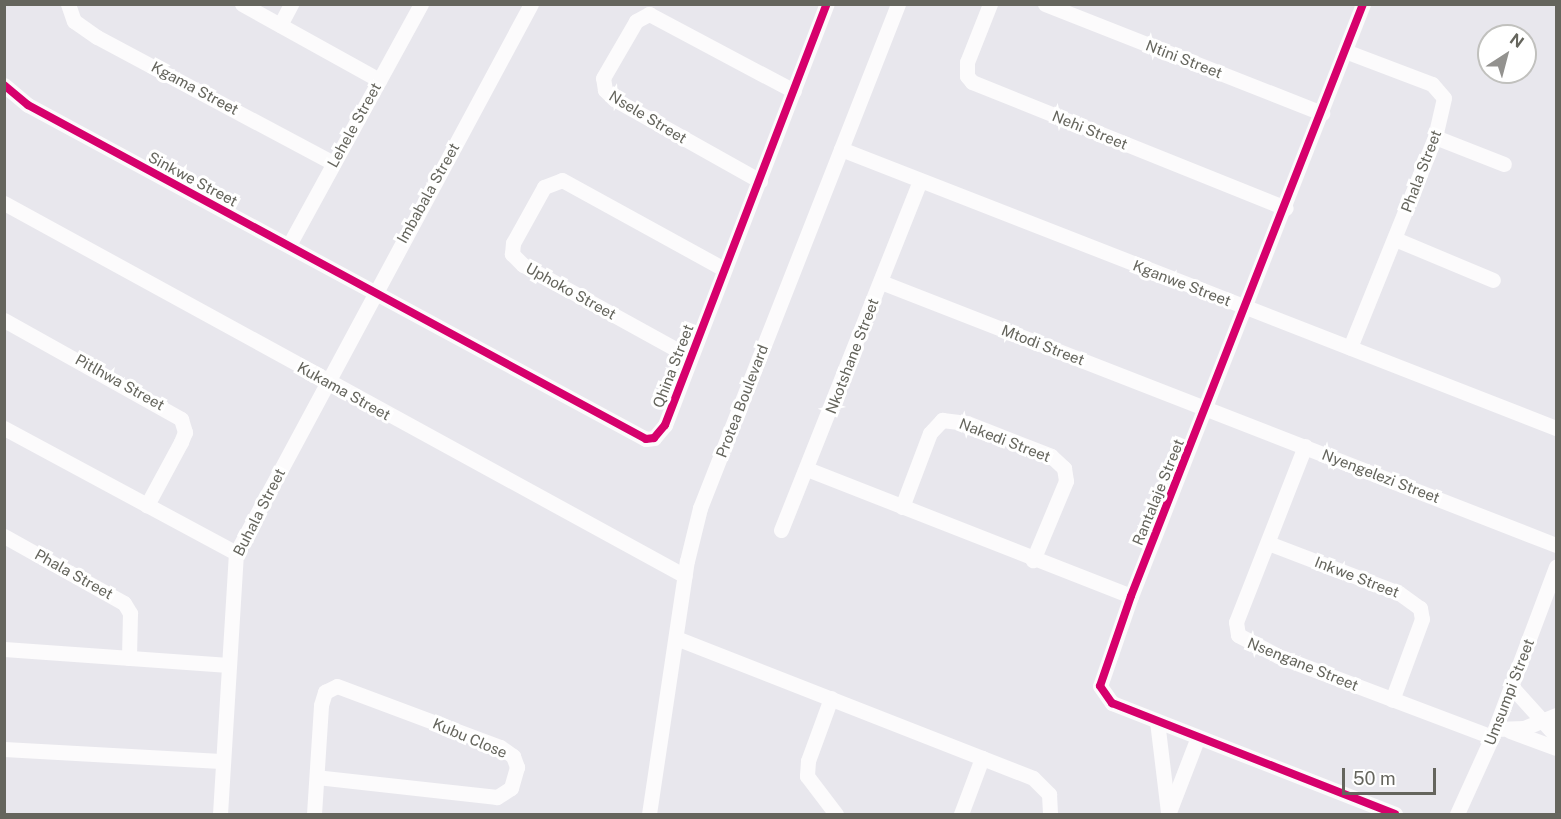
<!DOCTYPE html>
<html>
<head>
<meta charset="utf-8">
<style>
  body { margin:0 }
  #map { position:relative; width:1561px; height:819px; overflow:hidden; background:#e8e7ed; font-family:"Public Sans",sans-serif }
  div>[style] { position:absolute }
  [style*='--x'] { left:calc(var(--x)*1px); top:calc(var(--y)*1px); width:calc(var(--w)*1px); rotate:calc(var(--a)*1deg) }
  .minor>* { height:15px; margin:-7.5px; padding:0 7.5px; transform-origin:7.5px; border-radius:7.5px; background:#fcfbfc }
  .cycleway>* { height:8px; margin:-4px; padding:0 4px; transform-origin:4px; border-radius:4px; background:#d6006c }
  span { translate:-50% -50%; white-space:nowrap; text-align:center; line-height:1.15; -webkit-text-stroke:6px #fff; paint-order:stroke }
  .street-label { font-size:15px; color:#65655d }
  .frame { position:absolute; inset:0; border:6px solid #65655d; pointer-events:none }
  .north { position:absolute; left:1477px; top:24px; width:60px; height:60px; box-sizing:border-box; background:#fff; border:2px solid #c1c1be; border-radius:50%; rotate:36deg; font-size:16px; font-weight:700; line-height:24px; text-align:center; color:#65655d }
  .north::after { content:''; display:block; margin:auto; width:21px; height:27px; background:#93928f; clip-path:polygon(50% 0,100% 100%,50% 72%,0 100%) }
  .scale { position:absolute; left:1342px; top:768px; width:94px; height:27px; box-sizing:border-box; border:3px solid #65655d; border-top:0; padding-left:8px; font-size:18px; line-height:21px; white-space:nowrap; color:#65655d; -webkit-text-stroke:4px #fff; paint-order:stroke }
</style>
</head>
<body>
<div id="map">
  <div class="minor">
    <i style="--x:68;--y:4;--w:18;--a:71"></i>
    <i style="--x:74;--y:21;--w:28;--a:35"></i>
    <i style="--x:97;--y:37;--w:268;--a:28.1"></i>
    <i style="--x:242;--y:4;--w:157;--a:29"></i>
    <i style="--x:990;--y:4;--w:62;--a:111.6"></i>
    <i style="--x:967;--y:62;--w:14;--a:90"></i>
    <i style="--x:967;--y:76;--w:8;--a:50"></i>
    <i style="--x:972;--y:82;--w:338;--a:21.9"></i>
    <i style="--x:1045;--y:4;--w:298;--a:21.5"></i>
    <i style="--x:1363;--y:4;--w:636;--a:111.4"></i>
    <i style="--x:1131;--y:596;--w:95;--a:109"></i>
    <i style="--x:1100;--y:686;--w:21;--a:55"></i>
    <i style="--x:1112;--y:703;--w:304;--a:21.4"></i>
    <i style="--x:280;--y:25;--w:24;--a:-62"></i>
    <i style="--x:1345;--y:51;--w:93;--a:20.8"></i>
    <i style="--x:1432;--y:84;--w:18;--a:49"></i>
    <i style="--x:1444;--y:98;--w:40;--a:103"></i>
    <i style="--x:1435;--y:137;--w:227;--a:112"></i>
    <i style="--x:4;--y:85;--w:31;--a:40"></i>
    <i style="--x:28;--y:105;--w:702;--a:28.39"></i>
    <i style="--x:646;--y:439;--w:8;--a:-7"></i>
    <i style="--x:654;--y:438;--w:17;--a:-50"></i>
    <i style="--x:665;--y:425;--w:451;--a:-69"></i>
    <i style="--x:1435;--y:137;--w:74;--a:21.4"></i>
    <i style="--x:841;--y:149;--w:768;--a:21.32"></i>
    <i style="--x:760;--y:181;--w:167;--a:-150.7"></i>
    <i style="--x:614;--y:99;--w:13;--a:-135"></i>
    <i style="--x:605;--y:90;--w:12;--a:-99"></i>
    <i style="--x:603;--y:78;--w:66;--a:-59.9"></i>
    <i style="--x:636;--y:21;--w:15;--a:-28"></i>
    <i style="--x:649;--y:14;--w:164;--a:28"></i>
    <i style="--x:4;--y:203;--w:776;--a:28.71"></i>
    <i style="--x:1395;--y:239;--w:106;--a:22.7"></i>
    <i style="--x:289;--y:245;--w:275;--a:-61.3"></i>
    <i style="--x:881;--y:282;--w:724;--a:21.29"></i>
    <i style="--x:4;--y:320;--w:203;--a:29.2"></i>
    <i style="--x:181;--y:419;--w:14;--a:73"></i>
    <i style="--x:185;--y:432;--w:11;--a:112"></i>
    <i style="--x:181;--y:442;--w:72;--a:118.4"></i>
    <i style="--x:690;--y:357;--w:191;--a:-151.1"></i>
    <i style="--x:523;--y:265;--w:16;--a:-135"></i>
    <i style="--x:512;--y:254;--w:11;--a:-85"></i>
    <i style="--x:513;--y:243;--w:64;--a:-61"></i>
    <i style="--x:544;--y:187;--w:19;--a:-21"></i>
    <i style="--x:562;--y:180;--w:185;--a:28.8"></i>
    <i style="--x:4;--y:428;--w:264;--a:28.3"></i>
    <i style="--x:1305;--y:446;--w:189;--a:111.4"></i>
    <i style="--x:1236;--y:622;--w:13;--a:81"></i>
    <i style="--x:1238;--y:635;--w:45;--a:27.7"></i>
    <i style="--x:1278;--y:656;--w:229;--a:20.7"></i>
    <i style="--x:807;--y:469;--w:348;--a:21.4"></i>
    <i style="--x:902;--y:507;--w:79;--a:-69.3"></i>
    <i style="--x:930;--y:433;--w:18;--a:-47"></i>
    <i style="--x:942;--y:420;--w:25;--a:7"></i>
    <i style="--x:967;--y:423;--w:90;--a:21.4"></i>
    <i style="--x:1051;--y:456;--w:18;--a:43"></i>
    <i style="--x:1064;--y:468;--w:13;--a:81"></i>
    <i style="--x:1066;--y:481;--w:86;--a:112.7"></i>
    <i style="--x:781;--y:530;--w:376;--a:-68.3"></i>
    <i style="--x:4;--y:536;--w:137;--a:29.2"></i>
    <i style="--x:124;--y:603;--w:12;--a:59"></i>
    <i style="--x:130;--y:613;--w:45;--a:91.3"></i>
    <i style="--x:1268;--y:543;--w:140;--a:20.9"></i>
    <i style="--x:1399;--y:593;--w:26;--a:36"></i>
    <i style="--x:1420;--y:608;--w:11;--a:80"></i>
    <i style="--x:1422;--y:619;--w:86;--a:110.3"></i>
    <i style="--x:676;--y:638;--w:383;--a:21.4"></i>
    <i style="--x:1033;--y:778;--w:23;--a:45"></i>
    <i style="--x:1049;--y:794;--w:20;--a:87"></i>
    <i style="--x:4;--y:649;--w:225;--a:4.1"></i>
    <i style="--x:1511;--y:686;--w:67;--a:48"></i>
    <i style="--x:831;--y:698;--w:67;--a:110.1"></i>
    <i style="--x:808;--y:761;--w:15;--a:94"></i>
    <i style="--x:807;--y:776;--w:48;--a:52.7"></i>
    <i style="--x:1157;--y:721;--w:92;--a:83.1"></i>
    <i style="--x:1495;--y:729;--w:29;--a:-2"></i>
    <i style="--x:1524;--y:728;--w:35;--a:-22"></i>
    <i style="--x:1510;--y:731;--w:49;--a:20.3"></i>
    <i style="--x:4;--y:749;--w:217;--a:3.2"></i>
    <i style="--x:1169;--y:812;--w:80;--a:-68.9"></i>
    <i style="--x:220;--y:814;--w:261;--a:-86.5"></i>
    <i style="--x:236;--y:553;--w:623;--a:-61.75"></i>
    <i style="--x:314;--y:814;--w:109;--a:-86.3"></i>
    <i style="--x:321;--y:705;--w:14;--a:-73"></i>
    <i style="--x:325;--y:692;--w:13;--a:-27"></i>
    <i style="--x:337;--y:686;--w:174;--a:20.5"></i>
    <i style="--x:500;--y:747;--w:16;--a:35"></i>
    <i style="--x:513;--y:756;--w:12;--a:70"></i>
    <i style="--x:517;--y:767;--w:22;--a:106"></i>
    <i style="--x:511;--y:788;--w:17;--a:147"></i>
    <i style="--x:497;--y:797;--w:181;--a:-173.7"></i>
    <i style="--x:649;--y:814;--w:256;--a:-81.5"></i>
    <i style="--x:687;--y:561;--w:55;--a:-76.2"></i>
    <i style="--x:700;--y:508;--w:541;--a:-68.55"></i>
    <i style="--x:961;--y:814;--w:60;--a:-69.4"></i>
    <i style="--x:1457;--y:814;--w:85;--a:-65.6"></i>
    <i style="--x:1492;--y:737;--w:182;--a:-69.4"></i>
  </div>
  <div class="cycleway">
    <i style="--x:1363;--y:4;--w:636;--a:111.4"></i>
    <i style="--x:1131;--y:596;--w:95;--a:109"></i>
    <i style="--x:1100;--y:686;--w:21;--a:55"></i>
    <i style="--x:1112;--y:703;--w:304;--a:21.4"></i>
    <i style="--x:4;--y:85;--w:31;--a:40"></i>
    <i style="--x:28;--y:105;--w:702;--a:28.39"></i>
    <i style="--x:646;--y:439;--w:8;--a:-7"></i>
    <i style="--x:654;--y:438;--w:17;--a:-50"></i>
    <i style="--x:665;--y:425;--w:451;--a:-69"></i>
  </div>
  <div class="street-label">
    <span style="left:1184px;top:59px;rotate:21deg">Ntini Street</span>
    <span style="left:195px;top:88px;rotate:28deg">Kgama Street</span>
    <span style="left:648px;top:117px;rotate:31deg">Nsele Street</span>
    <span style="left:354px;top:125px;rotate:-61deg">Lehele Street</span>
    <span style="left:1090px;top:130px;rotate:22deg">Nehi Street</span>
    <span style="left:1421px;top:171px;rotate:-69deg">Phala Street</span>
    <span style="left:193px;top:179px;rotate:28deg">Sinkwe Street</span>
    <span style="left:428px;top:193px;rotate:-61deg">Imbabala Street</span>
    <span style="left:1182px;top:283px;rotate:21deg">Kganwe Street</span>
    <span style="left:571px;top:291px;rotate:29deg">Uphoko Street</span>
    <span style="left:1043px;top:345px;rotate:21deg">Mtodi Street</span>
    <span style="left:852px;top:356px;rotate:-69deg">Nkotshane Street</span>
    <span style="left:673px;top:366px;rotate:-69deg">Qhina Street</span>
    <span style="left:120px;top:382px;rotate:29deg">Pitlhwa Street</span>
    <span style="left:344px;top:391px;rotate:29deg">Kukama Street</span>
    <span style="left:742px;top:401px;rotate:-69deg">Protea Boulevard</span>
    <span style="left:1005px;top:440px;rotate:21deg">Nakedi Street</span>
    <span style="left:1381px;top:476px;rotate:21deg">Nyengelezi Street</span>
    <span style="left:1158px;top:492px;rotate:-68deg">Rantalaje Street</span>
    <span style="left:259px;top:512px;rotate:-63deg">Buhala Street</span>
    <span style="left:74px;top:574px;rotate:29deg">Phala Street</span>
    <span style="left:1357px;top:577px;rotate:21deg">Inkwe Street</span>
    <span style="left:1303px;top:664px;rotate:22deg">Nsengane Street</span>
    <span style="left:1509px;top:692px;rotate:-69deg">Umsumpi Street</span>
    <span style="left:470px;top:738px;rotate:23deg">Kubu Close</span>
  </div>
  <div class="frame"></div>
  <div class="north">N</div>
  <div class="scale">50 m</div>
</div>
</body>
</html>
